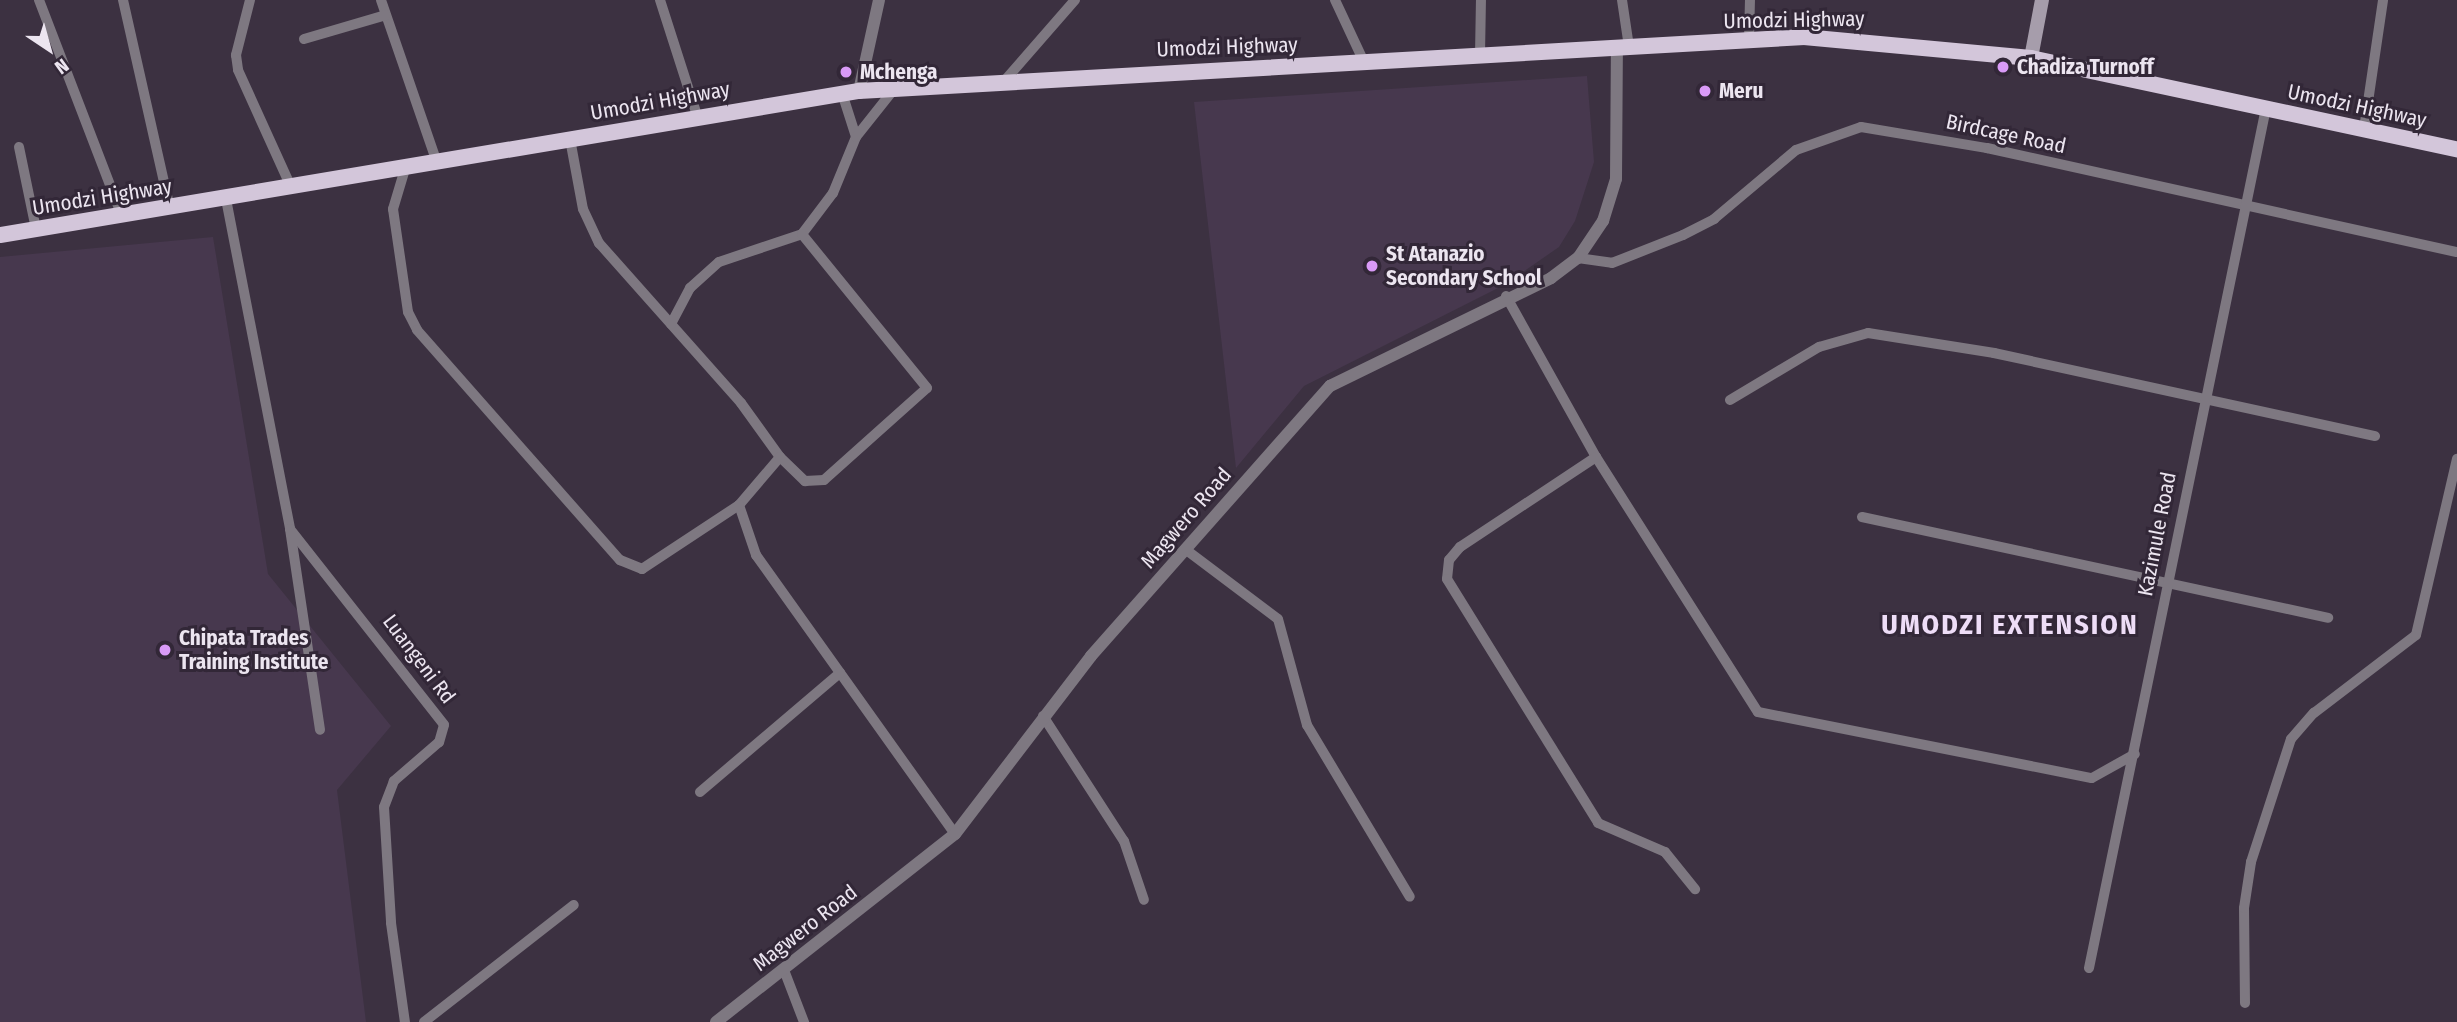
<!DOCTYPE html>
<html>
<head>
<meta charset="utf-8">
<style>
  body { margin:0 }
  #map { position:relative; width:2457px; height:1022px; overflow:hidden; background:#3c3141; font-family:"Fira Sans Condensed",sans-serif }
  div>[style] { position:absolute }
  [style*='--x'] { left:calc(var(--x)*1px); top:calc(var(--y)*1px); width:calc(var(--w)*1px); rotate:calc(var(--a)*1deg) }
  .built>* { inset:0; background:#47384e }
  .minor>* { height:10px; margin:-5px; padding:0 5px; transform-origin:5px; border-radius:5px; background:#7e7881 }
  .tertiary>* { height:12px; margin:-6px; padding:0 6px; transform-origin:6px; border-radius:6px; background:#7e7881 }
  .secondary>* { height:14px; margin:-7px; padding:0 7px; transform-origin:7px; border-radius:7px; background:#a69dab }
  .trunk>* { height:16px; margin:-8px; padding:0 8px; transform-origin:8px; border-radius:8px; background:#d3c6da }
  .dots>* { width:19px; height:19px; translate:-50% -50%; box-sizing:border-box; border:4px solid #322737; border-radius:50% }
  span { translate:-50% -50%; white-space:nowrap; text-align:center; line-height:1.15; -webkit-text-stroke:6px #322737; paint-order:stroke }
  .street-label { font-size:21px; color:#ece5f0 }
  .poi-label { font-size:21px; color:#ece5f0; font-weight:700 }
  .left { translate:0 -50%; text-align:left }
  .district-label { font-size:28px; color:#eeddf7; font-weight:700; letter-spacing:2px }
  .north { position:absolute; left:14px; top:14px; width:70px; height:70px; -webkit-text-stroke:5px #322737; paint-order:stroke; rotate:144deg; font-size:19px; font-weight:700; line-height:28px; text-align:center; color:#ece5f0 }
  .north::after { content:''; display:block; margin:auto; width:24px; height:32px; background:#ece5f0; clip-path:polygon(50% 0,100% 100%,50% 72%,0 100%) }
</style>
</head>
<body>
<div id="map">
  <div class="built">
    <i style="clip-path:polygon(1587px 76px,1594px 162px,1575px 221px,1559px 247px,1504px 285px,1304px 386px,1236px 468px,1194px 102px)"></i>
    <i style="clip-path:polygon(213px 237px,268px 574px,391px 726px,337px 790px,366px 1022px,0 1022px,0 257px)"></i>
  </div>
  <div class="minor">
    <i style="--x:39;--y:0;--w:231;--a:69"></i>
    <i style="--x:123;--y:0;--w:213;--a:77.3"></i>
    <i style="--x:250;--y:0;--w:57;--a:104.3"></i>
    <i style="--x:236;--y:55;--w:15;--a:82"></i>
    <i style="--x:238;--y:70;--w:128;--a:65.6"></i>
    <i style="--x:381;--y:0;--w:172;--a:71"></i>
    <i style="--x:660;--y:0;--w:121;--a:72.2"></i>
    <i style="--x:1335;--y:0;--w:68;--a:64.9"></i>
    <i style="--x:1622;--y:0;--w:48;--a:81.5"></i>
    <i style="--x:304;--y:39;--w:85;--a:-16.3"></i>
    <i style="--x:1749;--y:40;--w:40;--a:-88.6"></i>
    <i style="--x:1480;--y:55;--w:55;--a:-89"></i>
    <i style="--x:1006;--y:79;--w:105;--a:-48.9"></i>
    <i style="--x:842;--y:93;--w:46;--a:72.3"></i>
    <i style="--x:2364;--y:129;--w:130;--a:-81.6"></i>
    <i style="--x:570;--y:139;--w:71;--a:79.5"></i>
    <i style="--x:583;--y:209;--w:38;--a:65"></i>
    <i style="--x:599;--y:243;--w:214;--a:48.4"></i>
    <i style="--x:741;--y:403;--w:67;--a:54.2"></i>
    <i style="--x:780;--y:457;--w:63;--a:130.5"></i>
    <i style="--x:739;--y:505;--w:53;--a:71.2"></i>
    <i style="--x:756;--y:555;--w:343;--a:54.5"></i>
    <i style="--x:19;--y:147;--w:84;--a:78.3"></i>
    <i style="--x:405;--y:169;--w:42;--a:106.7"></i>
    <i style="--x:393;--y:209;--w:104;--a:81.7"></i>
    <i style="--x:408;--y:312;--w:20;--a:63"></i>
    <i style="--x:417;--y:330;--w:307;--a:48.6"></i>
    <i style="--x:620;--y:560;--w:24;--a:22"></i>
    <i style="--x:642;--y:569;--w:116;--a:-33.4"></i>
    <i style="--x:226;--y:199;--w:336;--a:79"></i>
    <i style="--x:290;--y:529;--w:203;--a:81.5"></i>
    <i style="--x:1578;--y:258;--w:34;--a:8"></i>
    <i style="--x:1612;--y:263;--w:76;--a:-21.5"></i>
    <i style="--x:1683;--y:235;--w:35;--a:-27"></i>
    <i style="--x:1714;--y:219;--w:107;--a:-40.1"></i>
    <i style="--x:1796;--y:150;--w:69;--a:-19.5"></i>
    <i style="--x:1861;--y:127;--w:128;--a:9.5"></i>
    <i style="--x:1987;--y:148;--w:481;--a:12.5"></i>
    <i style="--x:1506;--y:296;--w:184;--a:60.8"></i>
    <i style="--x:1596;--y:457;--w:302;--a:57.6"></i>
    <i style="--x:1758;--y:712;--w:340;--a:11.2"></i>
    <i style="--x:2092;--y:778;--w:49;--a:-29.2"></i>
    <i style="--x:671;--y:324;--w:41;--a:-62.2"></i>
    <i style="--x:690;--y:288;--w:39;--a:-42"></i>
    <i style="--x:719;--y:262;--w:88;--a:-18.6"></i>
    <i style="--x:802;--y:234;--w:51;--a:-52.9"></i>
    <i style="--x:833;--y:193;--w:61;--a:-67.7"></i>
    <i style="--x:856;--y:137;--w:63;--a:-51.5"></i>
    <i style="--x:1730;--y:400;--w:104;--a:-30.8"></i>
    <i style="--x:1819;--y:347;--w:51;--a:-15.9"></i>
    <i style="--x:1868;--y:333;--w:128;--a:9"></i>
    <i style="--x:1994;--y:353;--w:390;--a:12.3"></i>
    <i style="--x:780;--y:457;--w:35;--a:44"></i>
    <i style="--x:805;--y:481;--w:19;--a:-3"></i>
    <i style="--x:824;--y:480;--w:138;--a:-41.8"></i>
    <i style="--x:927;--y:388;--w:198;--a:-129.1"></i>
    <i style="--x:1596;--y:457;--w:163;--a:146.5"></i>
    <i style="--x:1460;--y:547;--w:17;--a:130"></i>
    <i style="--x:1449;--y:560;--w:19;--a:96"></i>
    <i style="--x:1447;--y:579;--w:287;--a:58.2"></i>
    <i style="--x:1598;--y:823;--w:73;--a:23.4"></i>
    <i style="--x:1665;--y:852;--w:48;--a:51"></i>
    <i style="--x:1862;--y:517;--w:477;--a:12.2"></i>
    <i style="--x:290;--y:529;--w:249;--a:51.8"></i>
    <i style="--x:444;--y:725;--w:18;--a:106"></i>
    <i style="--x:439;--y:742;--w:60;--a:139.1"></i>
    <i style="--x:394;--y:781;--w:28;--a:111"></i>
    <i style="--x:384;--y:807;--w:116;--a:86.5"></i>
    <i style="--x:391;--y:923;--w:100;--a:82"></i>
    <i style="--x:1185;--y:549;--w:116;--a:37"></i>
    <i style="--x:1278;--y:619;--w:110;--a:74.7"></i>
    <i style="--x:1307;--y:725;--w:200;--a:59.1"></i>
    <i style="--x:1043;--y:716;--w:149;--a:57.1"></i>
    <i style="--x:1124;--y:841;--w:62;--a:71.3"></i>
    <i style="--x:700;--y:792;--w:184;--a:-40.4"></i>
    <i style="--x:2089;--y:968;--w:878;--a:-78.37"></i>
    <i style="--x:784;--y:970;--w:56;--a:69"></i>
    <i style="--x:2245;--y:1003;--w:95;--a:-90.6"></i>
    <i style="--x:2244;--y:908;--w:47;--a:-81.3"></i>
    <i style="--x:2251;--y:862;--w:129;--a:-72"></i>
    <i style="--x:2291;--y:739;--w:35;--a:-49"></i>
    <i style="--x:2314;--y:713;--w:128;--a:-37.4"></i>
    <i style="--x:2416;--y:635;--w:181;--a:-76.9"></i>
    <i style="--x:424;--y:1022;--w:190;--a:-38"></i>
  </div>
  <div class="tertiary">
    <i style="--x:859;--y:91;--w:93;--a:-77.6"></i>
    <i style="--x:716;--y:1022;--w:304;--a:-38.2"></i>
    <i style="--x:955;--y:834;--w:224;--a:-52.6"></i>
    <i style="--x:1091;--y:656;--w:361;--a:-48.5"></i>
    <i style="--x:1330;--y:386;--w:246;--a:-26"></i>
    <i style="--x:1551;--y:278;--w:34;--a:-37"></i>
    <i style="--x:1578;--y:258;--w:45;--a:-56"></i>
    <i style="--x:1603;--y:221;--w:44;--a:-72.8"></i>
    <i style="--x:1616;--y:179;--w:131;--a:-89.6"></i>
  </div>
  <div class="secondary">
    <i style="--x:2031;--y:58;--w:59;--a:-79.3"></i>
  </div>
  <div class="trunk">
    <i style="--x:0;--y:235;--w:871;--a:-9.52"></i>
    <i style="--x:859;--y:91;--w:947;--a:-3.27"></i>
    <i style="--x:1804;--y:37;--w:228;--a:5.3"></i>
    <i style="--x:2031;--y:58;--w:436;--a:12.1"></i>
  </div>
  <div class="dots">
    <i style="left:2003px;top:67px;background:#d99af7"></i>
    <i style="left:846px;top:72px;background:#d99af7"></i>
    <i style="left:1705px;top:91px;background:#d99af7"></i>
    <i style="left:1372px;top:266px;background:#d99af7"></i>
    <i style="left:165px;top:650px;background:#d99af7"></i>
  </div>
  <div class="street-label">
    <span style="left:1794px;top:20px;rotate:-1deg">Umodzi Highway</span>
    <span style="left:1227px;top:47px;rotate:-2deg">Umodzi Highway</span>
    <span style="left:660px;top:101px;rotate:-10deg">Umodzi Highway</span>
    <span style="left:2357px;top:106px;rotate:12deg">Umodzi Highway</span>
    <span style="left:2006px;top:134px;rotate:12deg">Birdcage Road</span>
    <span style="left:102px;top:197px;rotate:-9deg">Umodzi Highway</span>
    <span style="left:1186px;top:518px;rotate:-49deg">Magwero Road</span>
    <span style="left:2157px;top:534px;rotate:-79deg">Kazimule Road</span>
    <span style="left:419px;top:659px;rotate:53deg">Luangeni Rd</span>
    <span style="left:805px;top:928px;rotate:-38deg">Magwero Road</span>
  </div>
  <div class="poi-label">
    <span class="left" style="left:2017px;top:67px">Chadiza Turnoff</span>
    <span class="left" style="left:860px;top:72px">Mchenga</span>
    <span class="left" style="left:1719px;top:91px">Meru</span>
    <span class="left" style="left:1386px;top:266px">St Atanazio<br>Secondary School</span>
    <span class="left" style="left:179px;top:650px">Chipata Trades<br>Training Institute</span>
  </div>
  <div class="district-label">
    <span style="left:2010px;top:625px">UMODZI EXTENSION</span>
  </div>
  <div class="north">N</div>
</div>
</body>
</html>
